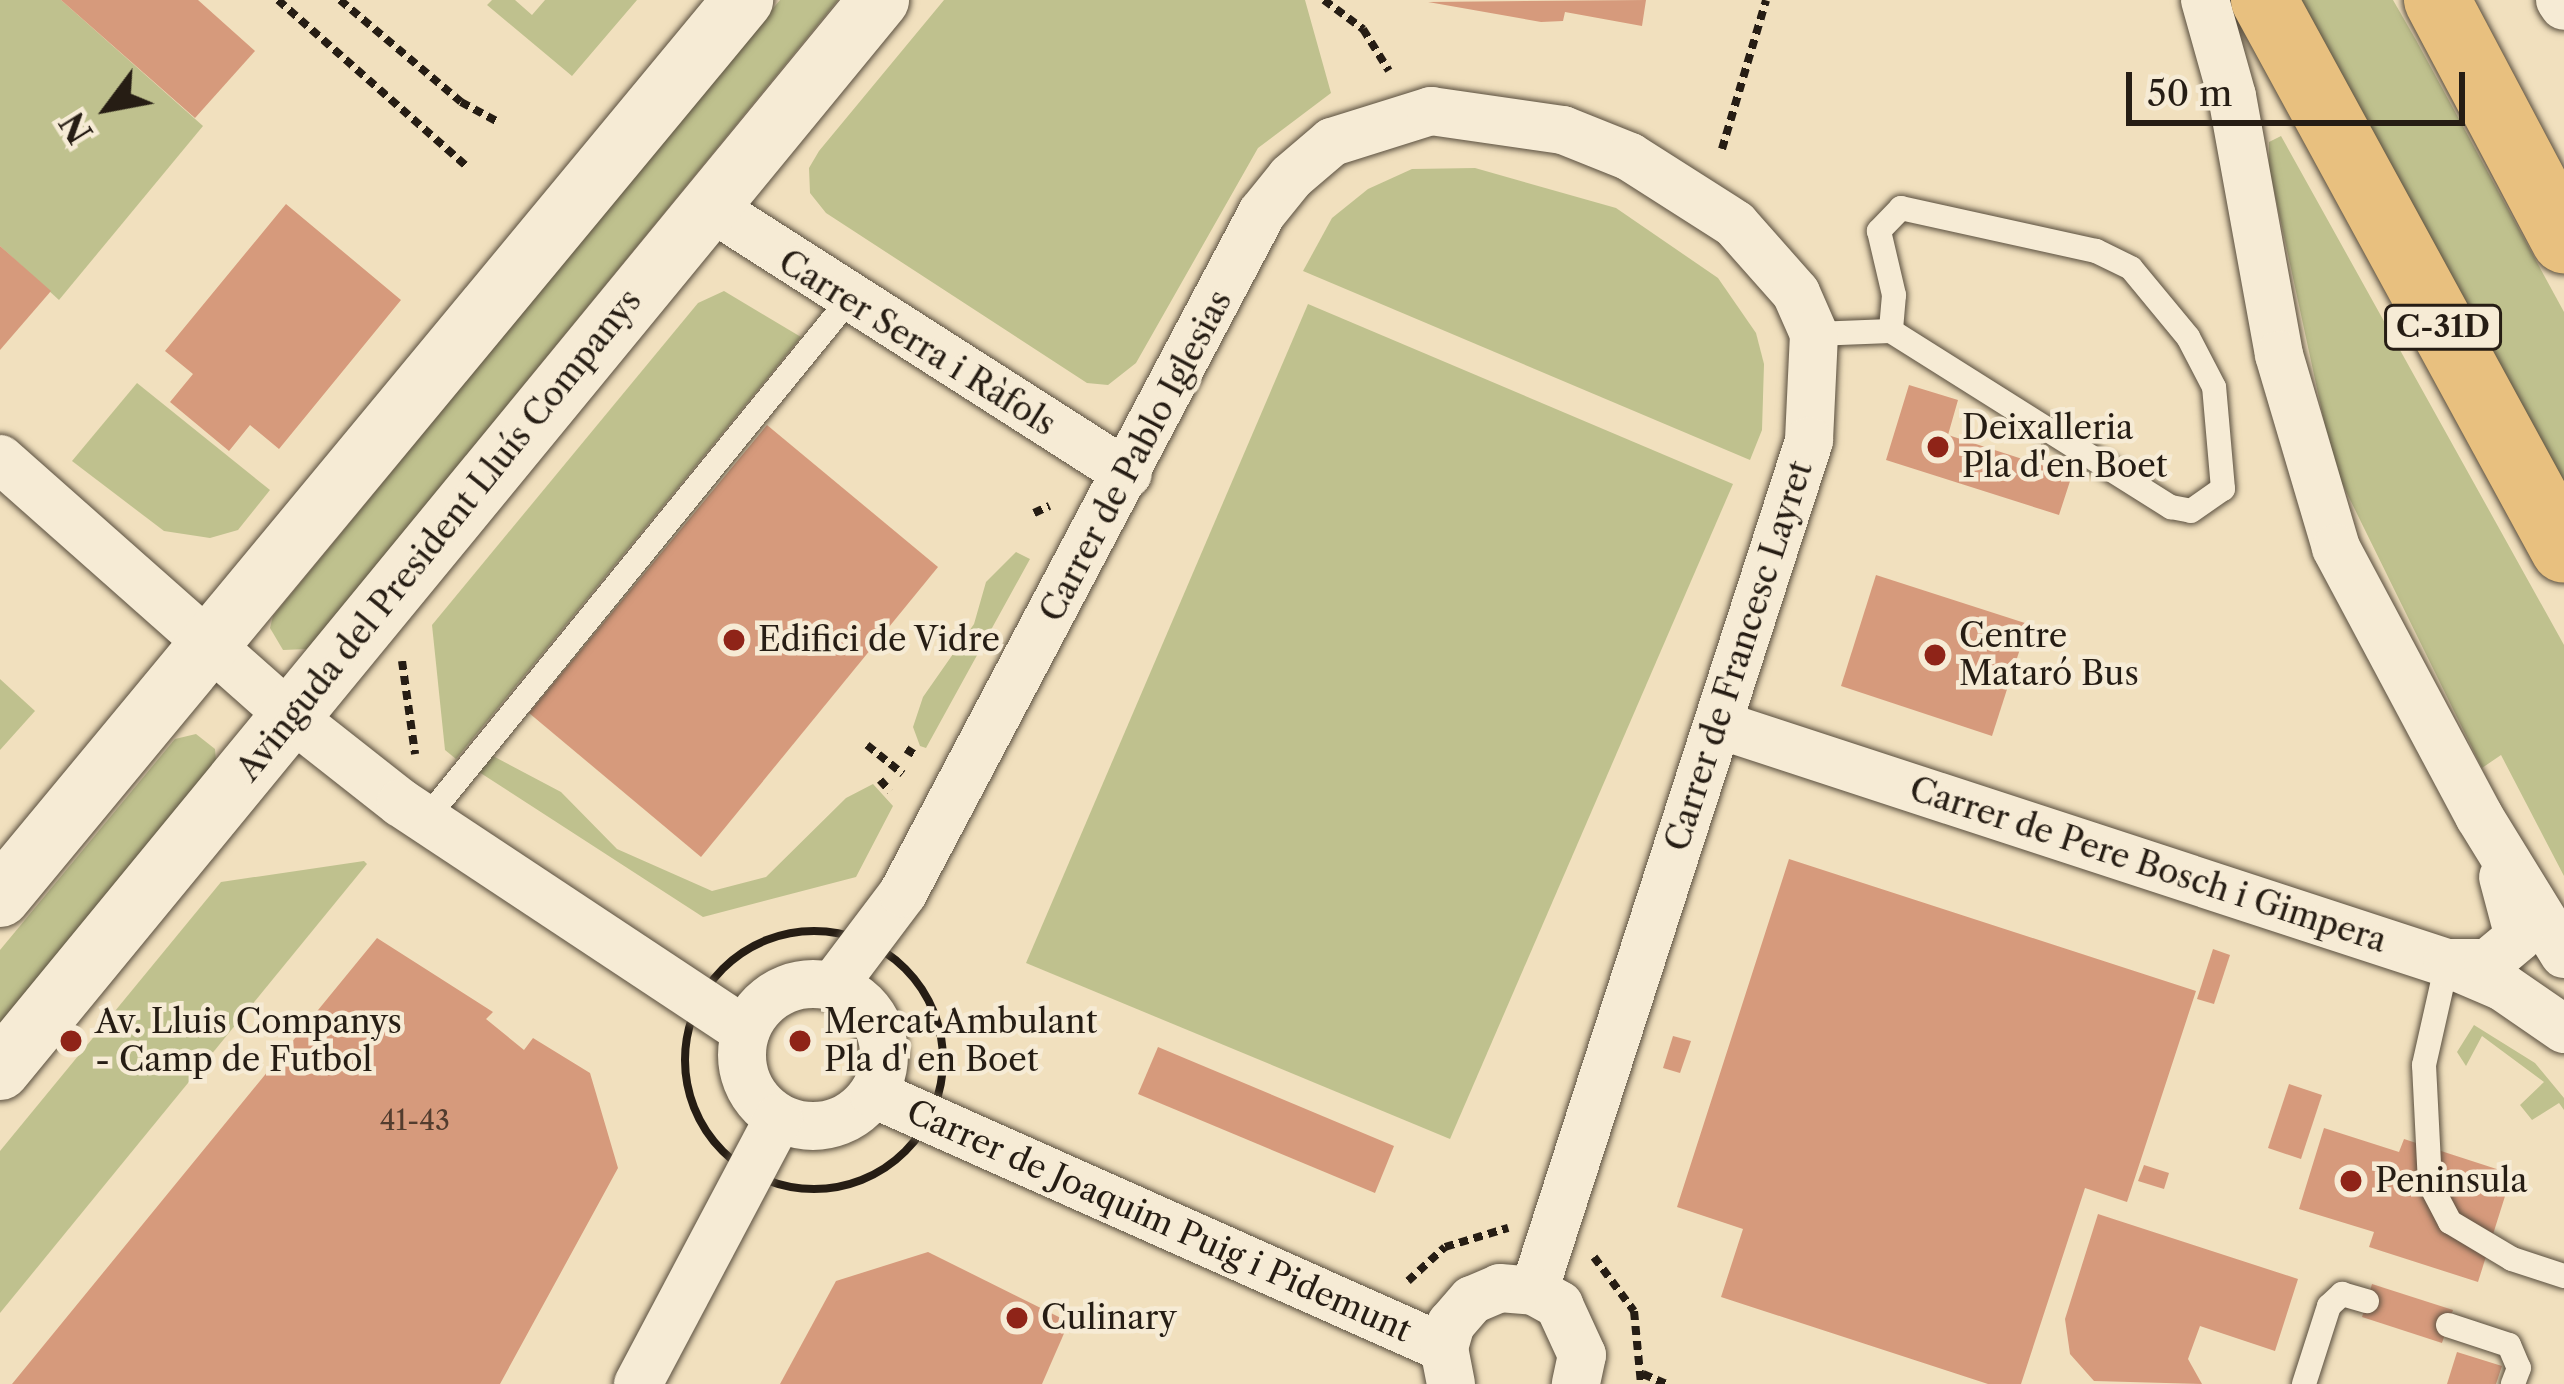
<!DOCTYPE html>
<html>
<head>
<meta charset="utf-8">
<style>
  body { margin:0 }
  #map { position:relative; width:2564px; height:1384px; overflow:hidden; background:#f1e0be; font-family:"Libre Caslon Text",serif }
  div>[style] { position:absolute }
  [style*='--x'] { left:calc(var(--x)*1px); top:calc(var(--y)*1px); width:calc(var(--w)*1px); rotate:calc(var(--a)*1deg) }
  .green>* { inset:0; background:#bfc18e }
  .building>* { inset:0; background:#d69a7c }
  .path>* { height:8px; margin-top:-4px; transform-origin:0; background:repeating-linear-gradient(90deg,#261d14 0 9px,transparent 0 15px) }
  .path>.ring { margin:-4px; padding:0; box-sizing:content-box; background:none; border:8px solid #261d14; border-radius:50% }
  .roads { filter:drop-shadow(0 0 3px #594e3e) drop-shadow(0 0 3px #594e3e) }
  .service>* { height:24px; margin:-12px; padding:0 12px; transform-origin:12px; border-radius:12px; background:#f6ebd5 }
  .minor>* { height:48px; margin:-24px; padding:0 24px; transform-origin:24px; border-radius:24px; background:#f6ebd5 }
  .minor>.ring { margin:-24px; padding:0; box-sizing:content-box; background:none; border:48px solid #f6ebd5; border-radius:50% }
  .tertiary>* { height:60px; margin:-30px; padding:0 30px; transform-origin:30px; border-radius:30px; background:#f6ebd5 }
  .trunk>* { height:66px; margin:-33px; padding:0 33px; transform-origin:33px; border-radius:33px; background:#e8c07f }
  .dots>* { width:33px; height:33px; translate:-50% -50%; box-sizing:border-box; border:6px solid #f6ebd5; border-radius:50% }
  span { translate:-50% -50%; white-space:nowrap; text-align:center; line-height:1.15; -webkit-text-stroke:9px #f6ebd5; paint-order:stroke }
  .number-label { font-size:27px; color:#523c2e }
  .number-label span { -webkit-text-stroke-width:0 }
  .shield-label span { padding:3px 9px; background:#f6ebd5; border:3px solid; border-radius:9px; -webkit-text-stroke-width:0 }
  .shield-label { font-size:30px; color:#261d14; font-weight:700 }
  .street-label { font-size:33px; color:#261d14 }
  .poi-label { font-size:33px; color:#261d14 }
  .left { translate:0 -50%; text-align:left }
  .north { position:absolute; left:48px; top:48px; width:120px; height:120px; -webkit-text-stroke:9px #f6ebd5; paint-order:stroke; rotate:238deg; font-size:33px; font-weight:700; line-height:48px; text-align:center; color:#261d14 }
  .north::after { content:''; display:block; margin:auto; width:42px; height:54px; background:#261d14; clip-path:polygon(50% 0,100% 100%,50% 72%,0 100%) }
  .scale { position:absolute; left:2126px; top:72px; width:339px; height:54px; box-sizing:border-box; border:6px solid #261d14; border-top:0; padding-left:15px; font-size:36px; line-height:42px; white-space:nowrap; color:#261d14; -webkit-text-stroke:9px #f6ebd5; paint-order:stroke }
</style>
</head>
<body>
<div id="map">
  <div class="green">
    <i style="clip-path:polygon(0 0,61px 0,203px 126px,59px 300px,0 246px)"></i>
    <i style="clip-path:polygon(492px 0,515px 0,532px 15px,545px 0,637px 0,572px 76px,487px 5px)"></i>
    <i style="clip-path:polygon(780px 0,838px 0,308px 649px,283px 650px,270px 628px,273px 616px)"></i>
    <i style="clip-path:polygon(944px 0,1305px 0,1331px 93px,1258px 148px,1136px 363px,1108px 385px,1087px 383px,826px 213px,810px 193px,809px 168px,819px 151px)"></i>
    <i style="clip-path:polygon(2291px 0,2393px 0,2416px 40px,2564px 312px,2564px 494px)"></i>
    <i style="clip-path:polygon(2281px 136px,2564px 645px,2564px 876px,2501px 755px,2482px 768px,2334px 467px,2269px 167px,2269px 142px)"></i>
    <i style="clip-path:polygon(1475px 168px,1616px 208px,1718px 278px,1756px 333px,1764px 364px,1762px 430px,1750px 460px,1303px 271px,1332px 218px,1368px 189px,1412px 169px)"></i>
    <i style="clip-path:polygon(724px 291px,801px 337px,456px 759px,445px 750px,432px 625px,698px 303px)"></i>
    <i style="clip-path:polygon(1308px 304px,1733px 484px,1450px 1139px,1026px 963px)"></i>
    <i style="clip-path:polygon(137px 383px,270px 490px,238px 530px,210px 538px,164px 531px,72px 461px)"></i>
    <i style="clip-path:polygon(1016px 552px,1030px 559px,926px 748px,920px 746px,913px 727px,923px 697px,974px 624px,986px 582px)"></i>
    <i style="clip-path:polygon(0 679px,35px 711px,0 750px)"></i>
    <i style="clip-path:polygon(196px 734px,215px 749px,216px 762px,0 1029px,0 950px,175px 739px)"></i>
    <i style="clip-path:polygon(493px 756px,561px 792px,617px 849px,712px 891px,766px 877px,846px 798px,873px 784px,893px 806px,856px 877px,703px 917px,479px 772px)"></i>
    <i style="clip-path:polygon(364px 861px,367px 864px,0 1313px,0 1151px,221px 882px)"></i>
    <i style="clip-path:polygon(2474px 1025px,2535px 1063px,2564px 1098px,2564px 1110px,2559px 1103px,2532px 1120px,2520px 1105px,2544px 1082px,2482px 1036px,2466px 1066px,2457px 1052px)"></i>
  </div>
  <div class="building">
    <i style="clip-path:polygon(61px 0,198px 0,255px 51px,195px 118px)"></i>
    <i style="clip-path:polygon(1646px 0,1642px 26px,1565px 12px,1563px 21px,1541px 22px,1428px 2px)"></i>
    <i style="clip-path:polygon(286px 204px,401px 300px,279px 449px,250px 425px,229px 451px,170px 402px,193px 374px,165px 351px)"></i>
    <i style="clip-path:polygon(0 246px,51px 291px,0 350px)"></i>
    <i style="clip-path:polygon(1909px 385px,1958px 400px,1948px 435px,2072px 475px,2059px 515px,1886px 460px)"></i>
    <i style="clip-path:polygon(767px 425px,938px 567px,701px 857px,529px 713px)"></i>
    <i style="clip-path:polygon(1876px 575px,2028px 624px,1992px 736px,1841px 686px)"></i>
    <i style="clip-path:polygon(1789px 859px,2196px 991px,2127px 1202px,2085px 1188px,2021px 1384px,1988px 1384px,1721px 1297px,1743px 1229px,1677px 1207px)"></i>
    <i style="clip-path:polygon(377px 938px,493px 1012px,486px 1019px,524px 1050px,533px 1038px,590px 1073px,618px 1168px,500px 1384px,12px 1384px)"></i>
    <i style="clip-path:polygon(2213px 949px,2230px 955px,2214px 1004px,2197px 999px)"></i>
    <i style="clip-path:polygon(1673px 1036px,1691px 1041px,1680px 1073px,1663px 1068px)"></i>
    <i style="clip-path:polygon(1158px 1047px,1394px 1146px,1375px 1193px,1138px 1094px)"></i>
    <i style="clip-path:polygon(2289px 1084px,2322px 1095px,2301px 1159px,2268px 1148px)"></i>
    <i style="clip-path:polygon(2324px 1128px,2399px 1152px,2404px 1139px,2512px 1174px,2478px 1282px,2369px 1247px,2374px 1232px,2299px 1209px)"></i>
    <i style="clip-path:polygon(2144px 1165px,2169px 1173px,2164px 1189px,2138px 1181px)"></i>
    <i style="clip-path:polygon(2098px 1214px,2298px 1279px,2275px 1351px,2200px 1326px,2188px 1359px,2202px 1384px,2094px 1381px,2070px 1354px,2065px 1319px)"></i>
    <i style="clip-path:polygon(928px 1252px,1069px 1322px,1042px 1384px,780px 1384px,836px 1281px)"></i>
    <i style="clip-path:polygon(2372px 1284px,2453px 1310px,2442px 1343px,2362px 1317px)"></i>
    <i style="clip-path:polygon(2457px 1352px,2502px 1366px,2496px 1384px,2447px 1384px)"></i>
  </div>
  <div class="path">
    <i style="--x:278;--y:0;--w:251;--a:41.4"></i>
    <i style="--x:340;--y:0;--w:158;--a:40.1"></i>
    <i style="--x:461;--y:102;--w:44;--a:28.3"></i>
    <i style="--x:1324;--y:0;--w:49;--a:36.6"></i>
    <i style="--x:1363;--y:29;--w:49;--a:58.2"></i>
    <i style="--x:1722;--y:149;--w:155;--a:-73.5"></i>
    <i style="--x:1034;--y:513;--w:17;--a:-25"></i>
    <i style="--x:402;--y:661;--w:94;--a:82"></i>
    <i style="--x:867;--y:745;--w:46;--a:38.9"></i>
    <i style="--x:906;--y:749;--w:13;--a:32"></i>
    <i style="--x:880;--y:780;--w:15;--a:48"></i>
    <i class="ring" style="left:685px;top:931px;width:250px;height:250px"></i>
    <i style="--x:1594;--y:1257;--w:67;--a:53.5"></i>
    <i style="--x:1634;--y:1311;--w:73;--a:84.5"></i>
    <i style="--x:1408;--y:1281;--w:50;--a:-42.6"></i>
    <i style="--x:1445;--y:1247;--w:66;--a:-16.8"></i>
    <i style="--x:1643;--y:1374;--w:26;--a:23"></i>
  </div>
  <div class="roads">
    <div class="service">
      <i style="--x:1814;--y:334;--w:77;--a:-2.2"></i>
      <i style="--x:1891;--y:331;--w:331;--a:32.2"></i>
      <i style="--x:2171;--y:507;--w:20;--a:11"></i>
      <i style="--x:2191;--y:511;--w:39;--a:-35"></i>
      <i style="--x:2223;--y:489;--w:102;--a:-95"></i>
      <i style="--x:2214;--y:387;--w:56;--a:-117.5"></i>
      <i style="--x:2188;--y:337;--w:89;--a:-129.6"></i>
      <i style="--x:2131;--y:268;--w:39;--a:-154"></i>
      <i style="--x:2096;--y:251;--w:200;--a:-167.6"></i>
      <i style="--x:1901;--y:208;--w:32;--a:134"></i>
      <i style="--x:1879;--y:231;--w:66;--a:76.8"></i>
      <i style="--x:1894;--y:295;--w:36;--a:95"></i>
      <i style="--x:425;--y:820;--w:670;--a:-50.82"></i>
      <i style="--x:2447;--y:963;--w:105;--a:102.7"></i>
      <i style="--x:2424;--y:1065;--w:119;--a:87.1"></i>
      <i style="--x:2430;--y:1184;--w:43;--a:62.2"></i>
      <i style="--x:2450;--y:1222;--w:72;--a:30.8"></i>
      <i style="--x:2512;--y:1259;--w:55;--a:18.1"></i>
      <i style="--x:2448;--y:1325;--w:64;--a:18.2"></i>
      <i style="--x:2509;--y:1345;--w:25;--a:67"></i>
      <i style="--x:2519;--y:1368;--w:17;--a:111"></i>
      <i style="--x:2304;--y:1384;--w:82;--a:-72.2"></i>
      <i style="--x:2329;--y:1306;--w:18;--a:-43"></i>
      <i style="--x:2342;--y:1294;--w:26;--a:16"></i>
    </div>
    <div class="minor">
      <i style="--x:2205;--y:0;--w:100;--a:74.3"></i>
      <i style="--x:2232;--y:96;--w:263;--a:79.7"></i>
      <i style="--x:2279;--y:355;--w:201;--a:73.5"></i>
      <i style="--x:2336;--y:548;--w:304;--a:61.9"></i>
      <i style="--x:2479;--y:816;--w:162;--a:58.4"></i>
      <i style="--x:2560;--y:0;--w:7;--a:56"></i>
      <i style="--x:709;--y:206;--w:497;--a:32.6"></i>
      <i style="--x:0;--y:459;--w:386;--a:41.5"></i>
      <i style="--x:289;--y:715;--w:142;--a:38.2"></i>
      <i style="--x:401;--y:803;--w:413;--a:33.5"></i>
      <i style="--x:1720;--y:725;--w:765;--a:18.13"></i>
      <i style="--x:2447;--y:963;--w:61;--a:23.2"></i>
      <i style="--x:2503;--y:987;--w:74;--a:34.5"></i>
      <i style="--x:2447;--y:963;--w:41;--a:0"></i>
      <i style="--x:2488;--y:963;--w:40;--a:-40"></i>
      <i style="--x:2519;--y:937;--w:62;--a:-104.9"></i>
      <i class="ring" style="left:742px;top:984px;width:94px;height:94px"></i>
      <i style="--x:833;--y:986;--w:116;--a:-53"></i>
      <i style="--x:903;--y:893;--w:769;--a:-62.17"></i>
      <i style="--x:1262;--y:213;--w:46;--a:-51.1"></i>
      <i style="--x:1291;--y:177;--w:54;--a:-40.5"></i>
      <i style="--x:1332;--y:142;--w:104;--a:-17.4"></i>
      <i style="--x:1431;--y:111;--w:133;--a:8.2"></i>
      <i style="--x:1563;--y:130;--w:72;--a:21.9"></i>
      <i style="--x:1630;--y:157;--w:125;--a:32.5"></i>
      <i style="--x:1735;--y:224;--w:92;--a:48.5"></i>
      <i style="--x:1796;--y:293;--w:45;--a:66.3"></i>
      <i style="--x:1814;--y:334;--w:107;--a:92.7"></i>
      <i style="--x:1809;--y:441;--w:893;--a:107.93"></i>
      <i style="--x:874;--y:1094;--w:624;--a:24.02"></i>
      <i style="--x:638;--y:1384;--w:301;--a:-62.1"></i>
      <i style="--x:1451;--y:1384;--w:37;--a:-101"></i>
      <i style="--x:1444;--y:1348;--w:25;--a:-74"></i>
      <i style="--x:1451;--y:1324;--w:32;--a:-49"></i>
      <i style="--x:1472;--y:1300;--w:30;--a:-23"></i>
      <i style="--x:1500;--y:1288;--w:34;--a:5"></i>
      <i style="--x:1534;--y:1291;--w:29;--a:29"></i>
      <i style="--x:1559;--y:1305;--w:55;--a:65.3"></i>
      <i style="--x:1582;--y:1355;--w:30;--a:102"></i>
    </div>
    <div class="tertiary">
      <i style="--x:0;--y:897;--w:1165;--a:-50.36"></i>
      <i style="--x:0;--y:1070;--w:1385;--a:-50.6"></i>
    </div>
    <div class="trunk">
      <i style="--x:2264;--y:0;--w:626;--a:61.39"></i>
      <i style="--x:2437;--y:0;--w:272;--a:62.1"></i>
    </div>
  </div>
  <div class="dots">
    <i style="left:1938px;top:447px;background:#8f2418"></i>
    <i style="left:734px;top:640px;background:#8f2418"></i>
    <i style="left:1935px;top:655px;background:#8f2418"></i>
    <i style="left:71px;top:1041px;background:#8f2418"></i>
    <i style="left:800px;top:1041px;background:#8f2418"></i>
    <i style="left:2351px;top:1181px;background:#8f2418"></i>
    <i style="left:1017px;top:1318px;background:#8f2418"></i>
  </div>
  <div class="number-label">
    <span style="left:415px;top:1121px">41-43</span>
  </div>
  <div class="shield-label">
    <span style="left:2443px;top:327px">C-31D</span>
  </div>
  <div class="street-label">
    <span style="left:917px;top:343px;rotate:32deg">Carrer Serra i Ràfols</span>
    <span style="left:1136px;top:456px;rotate:-62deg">Carrer de Pablo Iglesias</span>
    <span style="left:439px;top:535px;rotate:-51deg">Avinguda del President Lluís Companys</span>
    <span style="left:1739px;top:656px;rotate:-72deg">Carrer de Francesc Layret</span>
    <span style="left:2148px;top:865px;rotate:18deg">Carrer de Pere Bosch i Gimpera</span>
    <span style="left:1159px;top:1221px;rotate:24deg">Carrer de Joaquim Puig i Pidemunt</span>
  </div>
  <div class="poi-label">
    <span class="left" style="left:1962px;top:447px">Deixalleria<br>Pla d'en Boet</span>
    <span class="left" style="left:1959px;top:655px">Centre<br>Mataró Bus</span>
    <span class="left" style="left:758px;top:640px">Edifici de Vidre</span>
    <span class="left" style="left:95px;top:1041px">Av. Lluis Companys<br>- Camp de Futbol</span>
    <span class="left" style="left:824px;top:1041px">Mercat Ambulant<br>Pla d' en Boet</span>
    <span class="left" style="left:2375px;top:1181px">Peninsula</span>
    <span class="left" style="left:1041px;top:1318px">Culinary</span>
  </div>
  <div class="north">N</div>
  <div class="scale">50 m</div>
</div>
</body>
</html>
